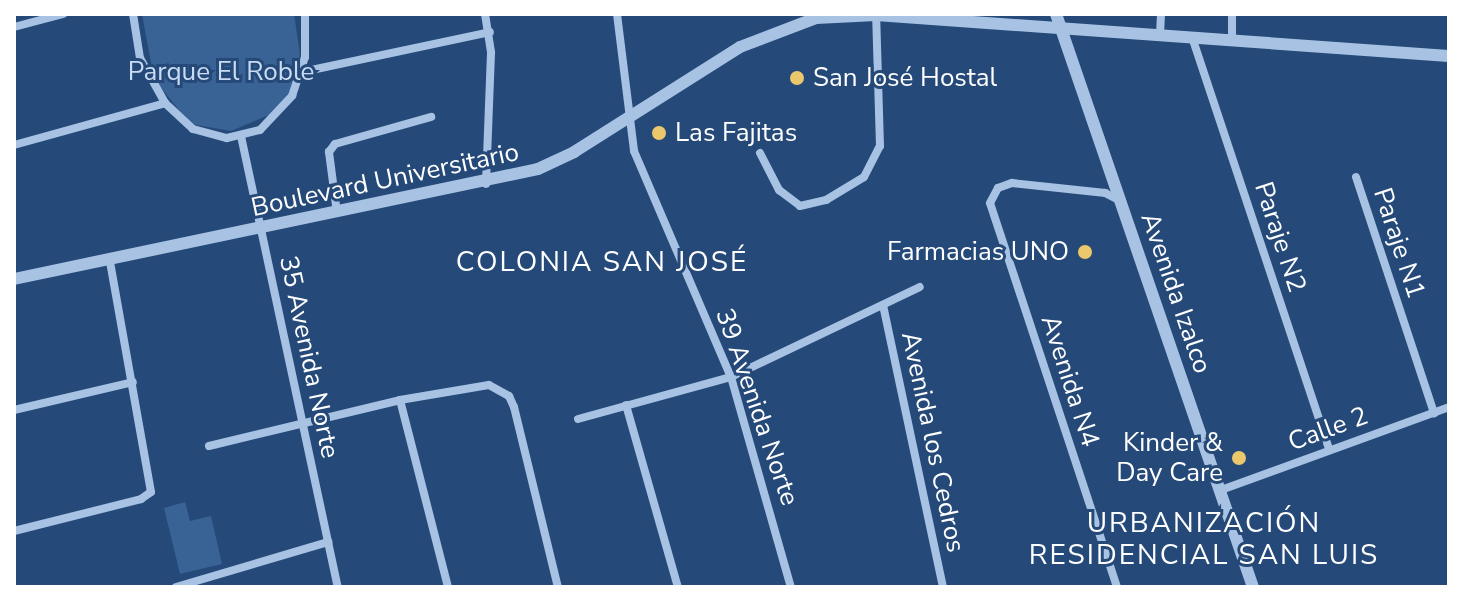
<!DOCTYPE html>
<html>
<head>
<meta charset="utf-8">
<style>
  body { margin:0 }
  #map { position:relative; width:1463px; height:601px; overflow:hidden; background:#254978; font-family:"Nunito Sans",sans-serif }
  div>[style] { position:absolute }
  [style*='--x'] { left:calc(var(--x)*1px); top:calc(var(--y)*1px); width:calc(var(--w)*1px); rotate:calc(var(--a)*1deg) }
  .green>* { inset:0; background:#396295 }
  .minor>* { height:8px; margin:-4px; padding:0 4px; transform-origin:4px; border-radius:4px; background:#a7c2e3 }
  .tertiary>* { height:12px; margin:-6px; padding:0 6px; transform-origin:6px; border-radius:6px; background:#a7c2e3 }
  .dots>* { width:22px; height:22px; translate:-50% -50%; box-sizing:border-box; border:4px solid #254978; border-radius:50% }
  span { translate:-50% -50%; white-space:nowrap; text-align:center; line-height:1.15; -webkit-text-stroke:6px #254978; paint-order:stroke }
  .park-label { font-size:26px; color:#c9dcf3 }
  .poi-label { font-size:26px; color:#fff }
  .left { translate:0 -50%; text-align:left }
  .right { translate:-100% -50%; text-align:right }
  .street-label { font-size:26px; color:#fff }
  .neighbourhood-label { font-size:28px; color:#fff; letter-spacing:2px }
  .frame { position:absolute; inset:0; border:16px solid #fff; pointer-events:none }
</style>
</head>
<body>
<div id="map">
  <div class="green">
    <i style="clip-path:polygon(142px 14px,294px 14px,300px 54px,289px 96px,269px 115px,231px 131px,190px 124px,154px 79px)"></i>
    <i style="clip-path:polygon(185px 502px,190px 521px,211px 516px,222px 564px,180px 574px,164px 508px)"></i>
  </div>
  <div class="minor">
    <i style="--x:133;--y:14;--w:45;--a:81"></i>
    <i style="--x:140;--y:58;--w:51;--a:60.9"></i>
    <i style="--x:165;--y:103;--w:38;--a:43"></i>
    <i style="--x:193;--y:129;--w:35;--a:15"></i>
    <i style="--x:227;--y:138;--w:34;--a:-14"></i>
    <i style="--x:260;--y:130;--w:47;--a:-46.7"></i>
    <i style="--x:292;--y:96;--w:41;--a:-71.6"></i>
    <i style="--x:305;--y:57;--w:43;--a:-90"></i>
    <i style="--x:485;--y:14;--w:39;--a:81"></i>
    <i style="--x:491;--y:53;--w:131;--a:92.2"></i>
    <i style="--x:617;--y:14;--w:138;--a:82.9"></i>
    <i style="--x:634;--y:151;--w:246;--a:66.8"></i>
    <i style="--x:731;--y:377;--w:218;--a:74.1"></i>
    <i style="--x:1232;--y:14;--w:26;--a:90"></i>
    <i style="--x:14;--y:27;--w:51;--a:-14.9"></i>
    <i style="--x:1160;--y:34;--w:20;--a:-87"></i>
    <i style="--x:1192;--y:37;--w:435;--a:71.6"></i>
    <i style="--x:302;--y:72;--w:192;--a:-12"></i>
    <i style="--x:241;--y:136;--w:461;--a:77.9"></i>
    <i style="--x:14;--y:145;--w:157;--a:-15.5"></i>
    <i style="--x:760;--y:153;--w:42;--a:62.8"></i>
    <i style="--x:779;--y:190;--w:26;--a:37"></i>
    <i style="--x:800;--y:206;--w:27;--a:-13"></i>
    <i style="--x:826;--y:200;--w:44;--a:-31.2"></i>
    <i style="--x:864;--y:177;--w:35;--a:-63"></i>
    <i style="--x:880;--y:146;--w:132;--a:-91.7"></i>
    <i style="--x:1356;--y:177;--w:249;--a:71.7"></i>
    <i style="--x:337;--y:213;--w:62;--a:-97.5"></i>
    <i style="--x:329;--y:152;--w:10;--a:-53"></i>
    <i style="--x:335;--y:144;--w:100;--a:-15.7"></i>
    <i style="--x:883;--y:305;--w:288;--a:78"></i>
    <i style="--x:400;--y:400;--w:193;--a:75.6"></i>
    <i style="--x:626;--y:405;--w:189;--a:74.1"></i>
    <i style="--x:14;--y:410;--w:122;--a:-13.2"></i>
    <i style="--x:578;--y:419;--w:159;--a:-15.4"></i>
    <i style="--x:731;--y:377;--w:209;--a:-25.5"></i>
    <i style="--x:209;--y:446;--w:196;--a:-13.5"></i>
    <i style="--x:400;--y:400;--w:90;--a:-9.6"></i>
    <i style="--x:489;--y:385;--w:23;--a:29"></i>
    <i style="--x:509;--y:396;--w:12;--a:66"></i>
    <i style="--x:514;--y:407;--w:185;--a:76.3"></i>
    <i style="--x:1221;--y:490;--w:243;--a:-20"></i>
    <i style="--x:14;--y:531;--w:131;--a:-14.1"></i>
    <i style="--x:141;--y:499;--w:12;--a:-35"></i>
    <i style="--x:151;--y:492;--w:235;--a:-100.1"></i>
    <i style="--x:176;--y:587;--w:159;--a:-16.5"></i>
    <i style="--x:1117;--y:587;--w:404;--a:-108.3"></i>
    <i style="--x:990;--y:203;--w:17;--a:-62"></i>
    <i style="--x:998;--y:188;--w:15;--a:-20"></i>
    <i style="--x:1012;--y:183;--w:94;--a:6.1"></i>
    <i style="--x:1105;--y:193;--w:18;--a:27"></i>
  </div>
  <div class="tertiary">
    <i style="--x:1056;--y:14;--w:606;--a:71.03"></i>
    <i style="--x:14;--y:279;--w:535;--a:-11.86"></i>
    <i style="--x:538;--y:169;--w:40;--a:-25"></i>
    <i style="--x:574;--y:152;--w:196;--a:-32.3"></i>
    <i style="--x:740;--y:47;--w:81;--a:-20.9"></i>
    <i style="--x:816;--y:18;--w:60;--a:-2.9"></i>
    <i style="--x:876;--y:15;--w:574;--a:4.09"></i>
  </div>
  <div class="dots">
    <i style="left:797px;top:78px;background:#ecc86c"></i>
    <i style="left:659px;top:133px;background:#ecc86c"></i>
    <i style="left:1085px;top:252px;background:#ecc86c"></i>
    <i style="left:1239px;top:458px;background:#ecc86c"></i>
  </div>
  <div class="park-label">
    <span style="left:221px;top:72px">Parque El Roble</span>
  </div>
  <div class="poi-label">
    <span class="left" style="left:813px;top:78px">San José Hostal</span>
    <span class="left" style="left:675px;top:133px">Las Fajitas</span>
    <span class="right" style="left:1069px;top:252px">Farmacias UNO</span>
    <span class="right" style="left:1223px;top:458px">Kinder &amp;<br>Day Care</span>
  </div>
  <div class="street-label">
    <span style="left:385px;top:180px;rotate:-12deg">Boulevard Universitario</span>
    <span style="left:1280px;top:237px;rotate:72deg">Paraje N2</span>
    <span style="left:1399px;top:243px;rotate:72deg">Paraje N1</span>
    <span style="left:1176px;top:293px;rotate:71deg">Avenida Izalco</span>
    <span style="left:309px;top:357px;rotate:78deg">35 Avenida Norte</span>
    <span style="left:1070px;top:381px;rotate:72deg">Avenida N4</span>
    <span style="left:757px;top:407px;rotate:71deg">39 Avenida Norte</span>
    <span style="left:1328px;top:429px;rotate:-20deg">Calle 2</span>
    <span style="left:933px;top:442px;rotate:78deg">Avenida los Cedros</span>
  </div>
  <div class="neighbourhood-label">
    <span style="left:602px;top:262px">COLONIA SAN JOSÉ</span>
    <span style="left:1204px;top:539px">URBANIZACIÓN<br>RESIDENCIAL SAN LUIS</span>
  </div>
  <div class="frame"></div>
</div>
</body>
</html>
